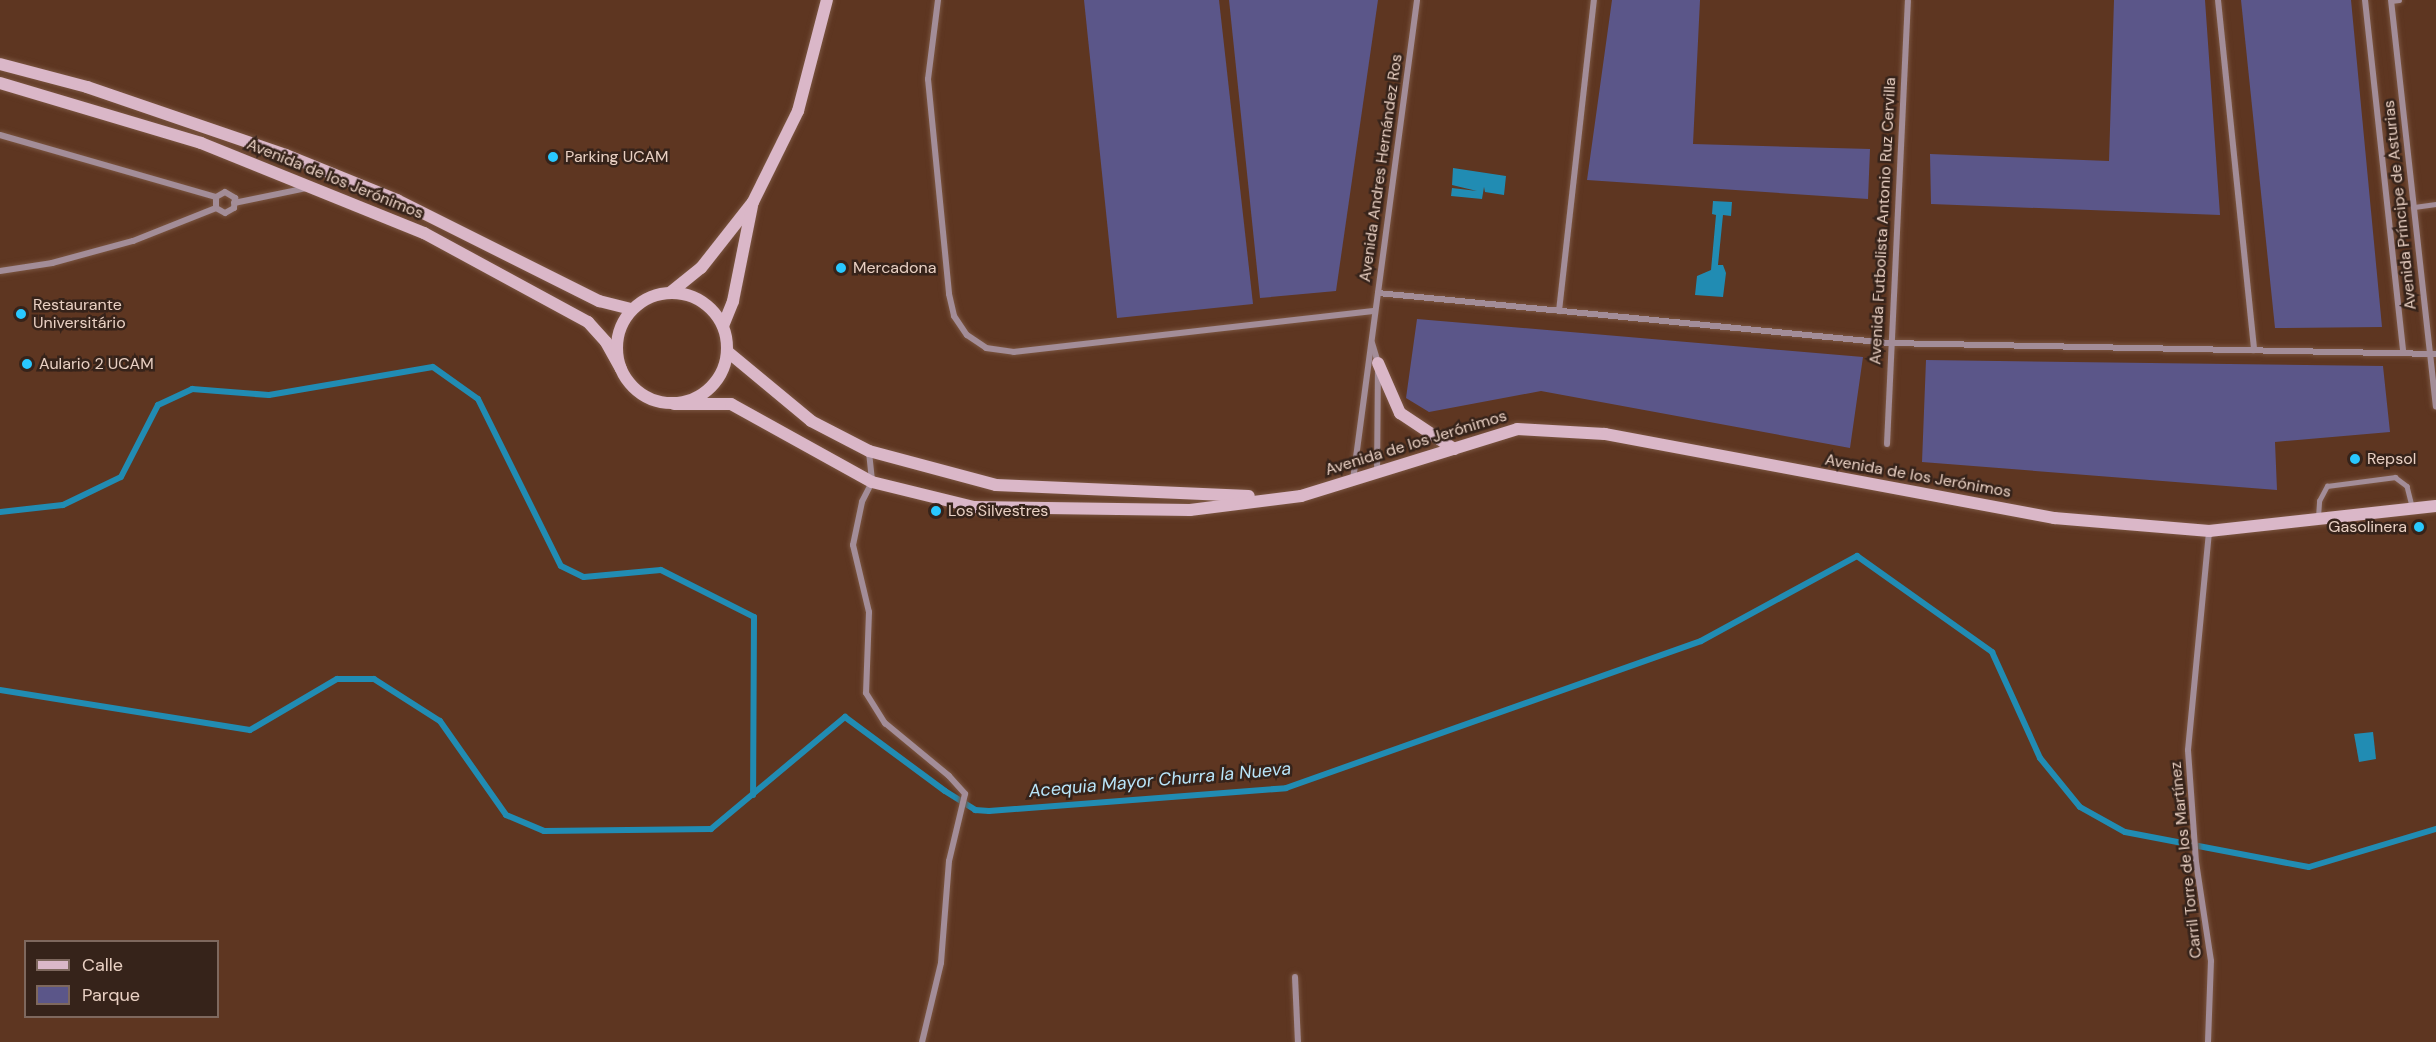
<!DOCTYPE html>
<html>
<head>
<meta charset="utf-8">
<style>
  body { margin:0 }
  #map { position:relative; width:2436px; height:1042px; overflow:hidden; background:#5e3621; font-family:"DM Sans",sans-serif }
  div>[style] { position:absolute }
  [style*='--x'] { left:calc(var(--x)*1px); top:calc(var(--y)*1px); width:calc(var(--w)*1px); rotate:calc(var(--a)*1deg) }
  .green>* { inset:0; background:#5b5689 }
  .water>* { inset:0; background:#218cb3 }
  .stream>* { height:6px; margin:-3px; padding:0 3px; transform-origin:3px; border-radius:3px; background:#218cb3 }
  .roads { filter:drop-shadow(0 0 2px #7a5541) drop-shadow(0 0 2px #7a5541) }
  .service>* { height:4.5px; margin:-2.25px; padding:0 2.25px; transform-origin:2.25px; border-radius:2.25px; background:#a38d98 }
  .pedestrian>* { height:5px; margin:-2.5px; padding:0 2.5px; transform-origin:2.5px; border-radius:2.5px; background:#a38d98 }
  .minor>* { height:6px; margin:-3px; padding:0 3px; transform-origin:3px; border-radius:3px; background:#a38d98 }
  .secondary>* { height:12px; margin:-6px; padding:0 6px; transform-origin:6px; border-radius:6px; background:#dab7c8 }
  .secondary>.ring { margin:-6px; padding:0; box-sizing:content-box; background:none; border:12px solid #dab7c8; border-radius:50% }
  .dots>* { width:16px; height:16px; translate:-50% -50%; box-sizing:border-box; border:3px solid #36231a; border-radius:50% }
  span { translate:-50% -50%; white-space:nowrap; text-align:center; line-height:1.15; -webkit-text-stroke:5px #36231a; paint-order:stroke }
  .poi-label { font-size:16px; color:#e9d0c3 }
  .left { translate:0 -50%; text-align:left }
  .right { translate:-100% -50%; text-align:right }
  .street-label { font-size:16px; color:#e9d0c3 }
  .water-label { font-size:18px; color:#b9e6fb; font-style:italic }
  .legend { position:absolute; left:24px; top:940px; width:195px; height:78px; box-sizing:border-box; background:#36231a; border:2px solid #7e685e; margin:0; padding:8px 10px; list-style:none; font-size:18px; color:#e9d0c3 }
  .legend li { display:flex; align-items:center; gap:12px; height:30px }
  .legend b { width:30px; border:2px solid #7e685e }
</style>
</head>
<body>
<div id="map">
  <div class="green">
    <i style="clip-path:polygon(1084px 0,1219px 0,1253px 304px,1117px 318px)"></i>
    <i style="clip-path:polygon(1229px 0,1378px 0,1336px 291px,1260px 298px)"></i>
    <i style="clip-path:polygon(1612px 0,1700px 0,1693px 144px,1870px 149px,1868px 199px,1587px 180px)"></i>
    <i style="clip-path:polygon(2114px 0,2205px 0,2220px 215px,1931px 204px,1930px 154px,2109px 161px)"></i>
    <i style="clip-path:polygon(2241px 0,2351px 0,2382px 327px,2275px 328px)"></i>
    <i style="clip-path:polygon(1417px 319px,1863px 357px,1850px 448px,1541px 391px,1429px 412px,1406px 398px)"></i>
    <i style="clip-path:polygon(1926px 360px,2383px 366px,2390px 432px,2275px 442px,2277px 490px,1922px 462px)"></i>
  </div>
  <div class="water">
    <i style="clip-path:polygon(1453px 168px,1506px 176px,1504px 195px,1485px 192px,1484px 187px,1482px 199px,1451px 196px,1452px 188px,1477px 191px,1452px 185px)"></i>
    <i style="clip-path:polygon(1713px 201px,1732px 202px,1731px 216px,1723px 215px,1718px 265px,1723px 265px,1726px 273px,1723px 297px,1695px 295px,1697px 276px,1711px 270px,1716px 215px,1712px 214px)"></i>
    <i style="clip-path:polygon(2373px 732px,2376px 759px,2359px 762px,2354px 734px)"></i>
  </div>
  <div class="stream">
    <i style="--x:0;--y:512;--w:63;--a:-6.3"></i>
    <i style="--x:63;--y:505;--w:64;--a:-25.8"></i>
    <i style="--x:121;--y:477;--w:81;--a:-62.8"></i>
    <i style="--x:158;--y:405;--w:38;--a:-25"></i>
    <i style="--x:192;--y:389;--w:77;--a:4.5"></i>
    <i style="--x:269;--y:395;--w:166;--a:-9.7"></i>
    <i style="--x:433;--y:367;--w:55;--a:35.4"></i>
    <i style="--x:478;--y:399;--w:186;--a:63.6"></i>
    <i style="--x:561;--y:566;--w:25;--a:26"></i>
    <i style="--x:584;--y:577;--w:77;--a:-5.2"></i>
    <i style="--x:661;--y:570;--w:104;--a:26.8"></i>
    <i style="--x:754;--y:617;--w:178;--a:90.3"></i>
    <i style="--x:0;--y:690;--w:253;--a:9.1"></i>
    <i style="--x:250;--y:730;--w:101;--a:-30.4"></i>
    <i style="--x:337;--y:679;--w:37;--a:0"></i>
    <i style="--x:374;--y:679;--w:78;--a:32.5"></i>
    <i style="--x:440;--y:721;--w:115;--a:54.9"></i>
    <i style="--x:506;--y:815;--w:41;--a:22.8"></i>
    <i style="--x:544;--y:831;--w:167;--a:-0.7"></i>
    <i style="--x:711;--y:829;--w:175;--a:-39.9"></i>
    <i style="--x:845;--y:717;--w:124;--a:36.5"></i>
    <i style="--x:945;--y:791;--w:36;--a:32"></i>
    <i style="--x:975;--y:810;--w:14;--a:4"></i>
    <i style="--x:989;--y:811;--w:298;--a:-4.4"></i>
    <i style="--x:1286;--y:788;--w:440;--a:-19.5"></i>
    <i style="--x:1701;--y:641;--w:178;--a:-28.6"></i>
    <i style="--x:1857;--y:556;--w:166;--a:35.4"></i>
    <i style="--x:1992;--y:652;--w:116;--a:65.6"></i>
    <i style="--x:2040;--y:758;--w:63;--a:50.8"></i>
    <i style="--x:2080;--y:807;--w:51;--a:29.1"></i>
    <i style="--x:2125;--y:832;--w:187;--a:10.8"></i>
    <i style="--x:2309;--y:867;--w:133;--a:-16.7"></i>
  </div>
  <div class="roads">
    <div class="service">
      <i style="--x:2318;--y:517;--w:16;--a:-86"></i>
      <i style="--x:2319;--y:501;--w:17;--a:-62"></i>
      <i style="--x:2327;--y:486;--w:69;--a:-7.5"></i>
      <i style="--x:2395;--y:477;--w:15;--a:37"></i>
      <i style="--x:2407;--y:486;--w:21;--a:76"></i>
    </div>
    <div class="pedestrian">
      <i style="--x:2391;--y:1;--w:8;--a:-7"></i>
      <i style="--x:2414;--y:207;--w:22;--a:-8"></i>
    </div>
    <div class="minor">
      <i style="--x:938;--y:0;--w:80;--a:97.2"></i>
      <i style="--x:928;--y:79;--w:216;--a:84.4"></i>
      <i style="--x:949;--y:294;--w:23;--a:77"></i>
      <i style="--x:954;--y:316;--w:23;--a:56"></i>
      <i style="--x:967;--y:335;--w:23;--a:34"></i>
      <i style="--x:986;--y:348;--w:28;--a:8"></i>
      <i style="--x:1014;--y:352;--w:363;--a:-6.5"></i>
      <i style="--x:2218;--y:0;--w:352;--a:84.1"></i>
      <i style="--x:2365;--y:0;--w:354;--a:83.8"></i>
      <i style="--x:2391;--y:0;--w:409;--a:83.7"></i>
      <i style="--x:0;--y:135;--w:225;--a:16"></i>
      <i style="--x:225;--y:192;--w:12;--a:31"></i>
      <i style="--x:235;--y:198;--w:10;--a:96"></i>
      <i style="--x:234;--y:208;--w:10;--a:151"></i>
      <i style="--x:225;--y:213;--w:10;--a:-151"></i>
      <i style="--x:216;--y:208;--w:11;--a:-90"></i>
      <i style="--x:216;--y:197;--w:10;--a:-29"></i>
      <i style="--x:234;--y:203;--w:75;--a:-11.6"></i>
      <i style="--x:0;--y:271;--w:53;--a:-8.7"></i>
      <i style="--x:52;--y:263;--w:84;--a:-15.2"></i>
      <i style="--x:133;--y:241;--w:89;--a:-21.7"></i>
      <i style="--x:1378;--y:293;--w:513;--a:5.59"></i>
      <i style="--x:1889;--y:343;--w:547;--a:1.15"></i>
      <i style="--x:1559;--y:311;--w:313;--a:-83.6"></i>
      <i style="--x:1372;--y:343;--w:21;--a:73"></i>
      <i style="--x:1378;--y:363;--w:110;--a:90.5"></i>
      <i style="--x:1887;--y:444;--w:444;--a:-87.3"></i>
      <i style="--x:869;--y:452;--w:30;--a:84"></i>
      <i style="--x:872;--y:482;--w:22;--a:117"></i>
      <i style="--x:862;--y:502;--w:44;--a:101.8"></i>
      <i style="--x:853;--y:545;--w:69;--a:76.6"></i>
      <i style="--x:869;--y:612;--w:81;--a:92.1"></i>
      <i style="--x:866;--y:693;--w:36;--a:58"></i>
      <i style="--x:885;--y:723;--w:83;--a:39.6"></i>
      <i style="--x:949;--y:776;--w:24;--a:48"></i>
      <i style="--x:965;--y:794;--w:69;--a:103.4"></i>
      <i style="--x:949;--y:861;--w:102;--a:94.5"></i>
      <i style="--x:941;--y:963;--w:81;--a:103.5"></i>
      <i style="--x:1353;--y:480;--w:484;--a:-82.4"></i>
      <i style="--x:1295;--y:977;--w:65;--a:87.4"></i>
      <i style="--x:2208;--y:1042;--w:81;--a:-87.9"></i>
      <i style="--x:2211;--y:961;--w:100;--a:-98.6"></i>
      <i style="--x:2196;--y:862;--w:112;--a:-94.1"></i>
      <i style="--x:2188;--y:750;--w:220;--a:-84.5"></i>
    </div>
    <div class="secondary">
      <i style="--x:0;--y:64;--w:90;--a:14.8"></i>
      <i style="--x:87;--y:87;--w:210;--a:18.9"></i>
      <i style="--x:286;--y:155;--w:120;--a:22.1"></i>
      <i style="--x:397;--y:200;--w:226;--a:26.6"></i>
      <i style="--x:599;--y:301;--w:34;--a:14"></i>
      <i style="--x:0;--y:83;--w:210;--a:16.6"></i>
      <i style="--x:201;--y:143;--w:240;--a:22"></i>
      <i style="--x:424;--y:233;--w:187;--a:28.5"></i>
      <i style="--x:588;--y:322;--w:27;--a:48"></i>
      <i style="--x:606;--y:342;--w:31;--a:61"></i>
      <i style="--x:671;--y:292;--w:38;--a:-39"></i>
      <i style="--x:701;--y:268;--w:84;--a:-51.8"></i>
      <i style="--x:753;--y:202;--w:102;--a:-63.7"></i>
      <i style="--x:798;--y:111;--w:115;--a:-75.4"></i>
      <i class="ring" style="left:617px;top:293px;width:98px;height:98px"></i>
      <i style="--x:723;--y:326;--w:27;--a:-68"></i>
      <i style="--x:733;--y:301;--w:97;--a:-78.7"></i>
      <i style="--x:728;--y:352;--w:108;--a:39.7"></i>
      <i style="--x:811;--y:421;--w:65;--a:27.3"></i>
      <i style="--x:869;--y:451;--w:131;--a:15"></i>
      <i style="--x:996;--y:485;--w:253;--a:2.5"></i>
      <i style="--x:1378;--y:363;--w:55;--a:66.3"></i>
      <i style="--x:1400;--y:413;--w:65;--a:33.7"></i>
      <i style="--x:674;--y:404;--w:57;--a:0"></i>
      <i style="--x:731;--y:404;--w:161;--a:29"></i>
      <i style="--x:872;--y:482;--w:105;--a:13.8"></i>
      <i style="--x:974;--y:507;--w:216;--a:0.8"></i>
      <i style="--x:1190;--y:510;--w:112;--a:-7.2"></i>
      <i style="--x:1301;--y:496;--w:226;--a:-17.2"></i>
      <i style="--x:1517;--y:429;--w:88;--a:3.3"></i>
      <i style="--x:1605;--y:434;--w:457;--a:10.6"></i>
      <i style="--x:2054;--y:518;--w:156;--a:4.8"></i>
      <i style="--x:2209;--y:531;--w:228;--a:-6.3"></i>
    </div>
  </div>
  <div class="dots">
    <i style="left:553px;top:157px;background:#29c8ff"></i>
    <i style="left:841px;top:268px;background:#29c8ff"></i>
    <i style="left:21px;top:314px;background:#29c8ff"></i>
    <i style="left:27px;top:364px;background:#29c8ff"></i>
    <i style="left:2355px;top:459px;background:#29c8ff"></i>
    <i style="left:936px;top:511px;background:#29c8ff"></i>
    <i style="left:2419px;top:527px;background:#29c8ff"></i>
  </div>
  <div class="poi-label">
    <span class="left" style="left:565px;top:157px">Parking UCAM</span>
    <span class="left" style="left:853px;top:268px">Mercadona</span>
    <span class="left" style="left:33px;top:314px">Restaurante<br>Universitário</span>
    <span class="left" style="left:39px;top:364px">Aulario 2 UCAM</span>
    <span class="left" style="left:2367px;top:459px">Repsol</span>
    <span class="left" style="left:948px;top:511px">Los Silvestres</span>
    <span class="right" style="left:2407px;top:527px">Gasolinera</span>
  </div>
  <div class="street-label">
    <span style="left:1381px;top:168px;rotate:-82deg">Avenida Andres Hernández Ros</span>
    <span style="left:335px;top:179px;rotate:22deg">Avenida de los Jerónimos</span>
    <span style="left:2400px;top:205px;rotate:-96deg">Avenida Príncipe de Asturias</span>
    <span style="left:1883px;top:221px;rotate:-87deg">Avenida Futbolista Antonio Ruz Cervilla</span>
    <span style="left:1416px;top:443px;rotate:-17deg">Avenida de los Jerónimos</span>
    <span style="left:1918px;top:476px;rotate:10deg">Avenida de los Jerónimos</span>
    <span style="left:2186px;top:860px;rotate:-96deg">Carril Torre de los Martínez</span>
  </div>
  <div class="water-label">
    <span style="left:1160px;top:780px;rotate:-5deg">Acequia Mayor Churra la Nueva</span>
  </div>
  <ul class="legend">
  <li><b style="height:8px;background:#dab7c8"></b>Calle</li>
  <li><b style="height:16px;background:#5b5689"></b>Parque</li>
  </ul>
</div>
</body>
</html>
